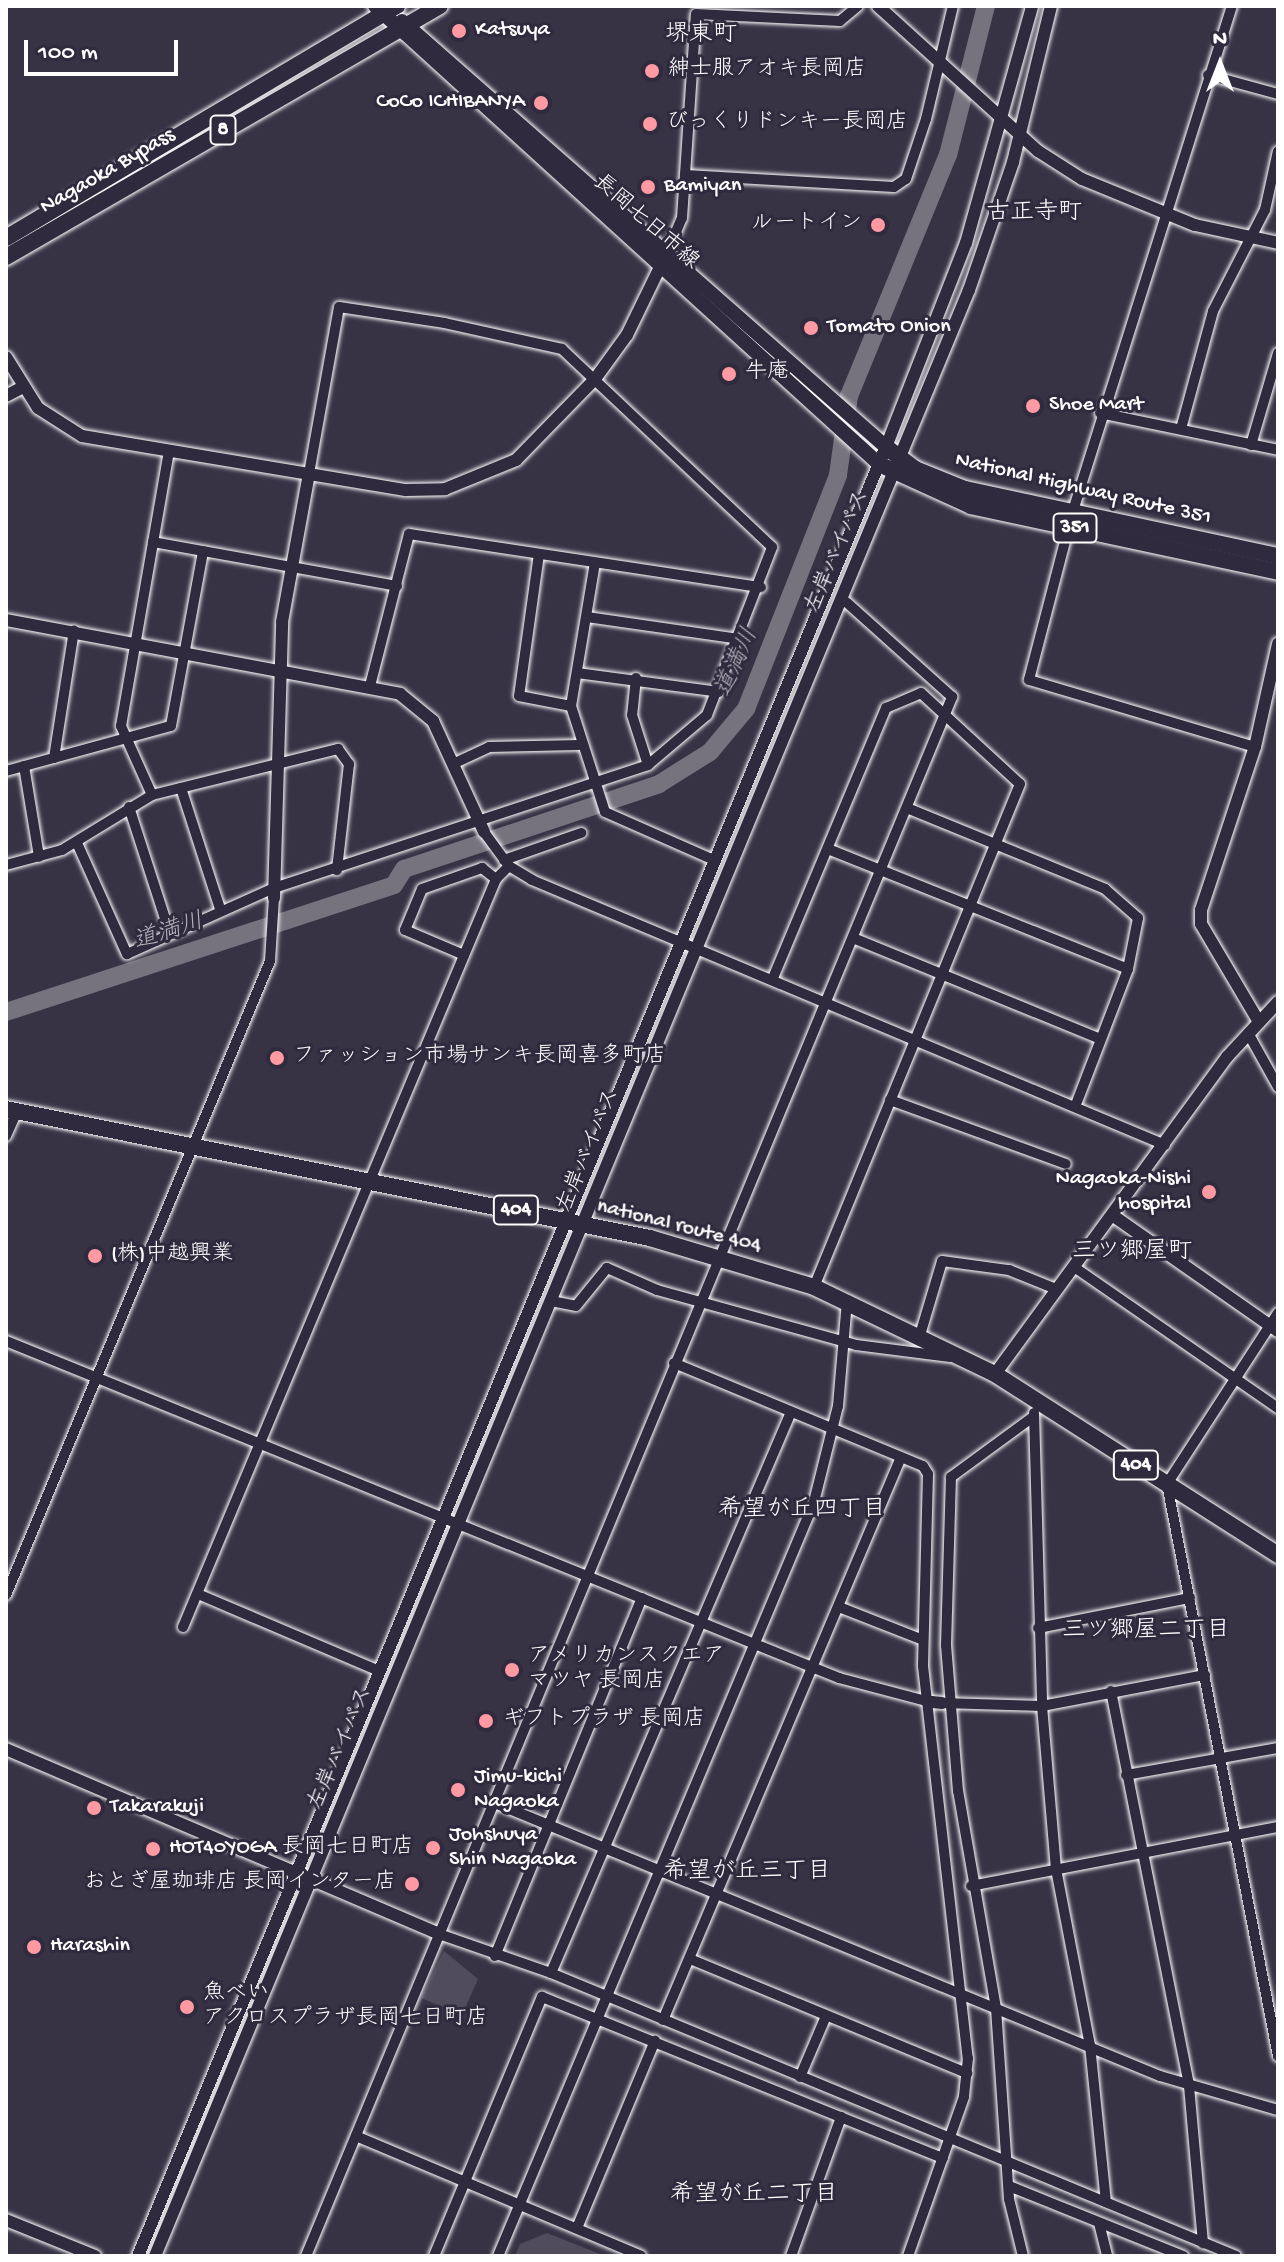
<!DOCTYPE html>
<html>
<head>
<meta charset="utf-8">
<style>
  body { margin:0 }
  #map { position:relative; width:1284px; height:2262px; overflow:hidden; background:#373345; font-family:"Gochi Hand","Klee One",sans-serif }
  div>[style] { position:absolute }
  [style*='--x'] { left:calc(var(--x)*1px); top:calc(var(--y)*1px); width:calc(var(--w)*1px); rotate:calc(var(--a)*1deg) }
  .green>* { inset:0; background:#514c5c }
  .river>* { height:18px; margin:-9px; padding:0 9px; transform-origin:9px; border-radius:9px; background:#76737f }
  .roads { filter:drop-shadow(0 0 2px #fff) drop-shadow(0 0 2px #fff) }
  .minor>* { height:10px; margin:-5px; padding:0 5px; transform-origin:5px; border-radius:5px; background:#2f2a3d }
  .tertiary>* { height:12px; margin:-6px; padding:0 6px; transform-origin:6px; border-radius:6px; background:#2f2a3d }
  .secondary>* { height:14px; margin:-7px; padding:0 7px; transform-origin:7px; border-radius:7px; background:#2f2a3d }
  .trunk>* { height:16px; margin:-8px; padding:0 8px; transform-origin:8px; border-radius:8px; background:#2f2a3d }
  .dots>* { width:22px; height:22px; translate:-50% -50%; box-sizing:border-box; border:4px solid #2f2a3d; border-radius:50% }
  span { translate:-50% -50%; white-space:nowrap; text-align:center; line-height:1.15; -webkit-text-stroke:6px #2f2a3d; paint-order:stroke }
  .shield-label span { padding:2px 6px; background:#2f2a3d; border:2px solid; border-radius:6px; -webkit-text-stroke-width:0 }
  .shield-label { font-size:20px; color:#fff; font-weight:700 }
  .poi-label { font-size:22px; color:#fff }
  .left { translate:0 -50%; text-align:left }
  .right { translate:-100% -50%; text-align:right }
  .street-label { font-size:22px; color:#fff }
  .neighbourhood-label { font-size:24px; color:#fff }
  .water-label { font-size:24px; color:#b4b2b9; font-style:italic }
  .frame { position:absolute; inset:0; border:8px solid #fff; pointer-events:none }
  .north { position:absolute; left:1180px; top:24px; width:80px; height:80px; -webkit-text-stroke:6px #2f2a3d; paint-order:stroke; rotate:0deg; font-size:22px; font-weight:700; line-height:32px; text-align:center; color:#fff }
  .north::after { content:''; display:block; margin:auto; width:28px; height:36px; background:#fff; clip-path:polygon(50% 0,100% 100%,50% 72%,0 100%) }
  .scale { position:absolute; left:24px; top:40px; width:154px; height:36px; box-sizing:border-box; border:4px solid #fff; border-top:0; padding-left:10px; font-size:24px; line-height:28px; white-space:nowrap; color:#fff; -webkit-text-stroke:6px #2f2a3d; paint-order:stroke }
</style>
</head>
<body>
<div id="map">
  <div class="green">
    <i style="clip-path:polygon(444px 1951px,478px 1979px,462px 2015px,421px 1998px)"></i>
    <i style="clip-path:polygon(547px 2233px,605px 2256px,515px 2256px,520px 2244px)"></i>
  </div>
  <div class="river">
    <i style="--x:6;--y:1012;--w:408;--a:-18.1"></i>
    <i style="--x:394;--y:885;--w:19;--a:-58"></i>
    <i style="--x:404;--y:869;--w:269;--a:-18.4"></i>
    <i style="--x:659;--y:784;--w:60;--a:-32.1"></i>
    <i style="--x:710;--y:752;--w:56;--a:-50.1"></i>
    <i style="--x:746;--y:709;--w:251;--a:-68.5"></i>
    <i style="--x:838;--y:475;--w:80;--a:-82.1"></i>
    <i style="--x:849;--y:396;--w:261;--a:-67.7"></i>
    <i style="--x:948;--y:155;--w:154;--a:-75.7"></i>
  </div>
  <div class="roads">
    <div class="minor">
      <i style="--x:1208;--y:75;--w:73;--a:15.2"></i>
      <i style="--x:686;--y:175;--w:208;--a:3.3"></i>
      <i style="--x:894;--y:187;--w:14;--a:-34"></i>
      <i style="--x:906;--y:179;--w:63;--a:-71.6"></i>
      <i style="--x:926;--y:119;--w:116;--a:-76.6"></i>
      <i style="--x:667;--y:253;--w:38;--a:-67"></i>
      <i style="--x:682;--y:218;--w:204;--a:-86.1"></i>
      <i style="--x:696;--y:14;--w:144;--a:2.8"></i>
      <i style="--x:840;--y:21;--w:23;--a:-40"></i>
      <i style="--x:1100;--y:413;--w:182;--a:11.7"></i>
      <i style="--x:1181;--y:429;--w:122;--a:-74.8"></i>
      <i style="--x:1213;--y:311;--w:114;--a:-62.8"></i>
      <i style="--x:1265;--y:210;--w:60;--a:-77.6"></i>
      <i style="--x:1251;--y:445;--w:96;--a:-73.6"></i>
      <i style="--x:1072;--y:514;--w:533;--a:-72.52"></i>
      <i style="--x:1069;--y:526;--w:159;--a:104.6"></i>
      <i style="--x:1029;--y:680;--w:236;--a:16.5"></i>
      <i style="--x:153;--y:542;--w:248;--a:10.2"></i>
      <i style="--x:539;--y:554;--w:143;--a:98"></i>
      <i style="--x:519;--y:696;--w:53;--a:10.9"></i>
      <i style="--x:571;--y:706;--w:111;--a:72.2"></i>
      <i style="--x:605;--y:812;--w:119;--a:23.8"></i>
      <i style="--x:587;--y:617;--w:155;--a:8.2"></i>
      <i style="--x:577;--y:673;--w:143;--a:7.6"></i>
      <i style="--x:636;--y:678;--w:37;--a:96"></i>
      <i style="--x:632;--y:715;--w:52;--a:72.3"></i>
      <i style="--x:370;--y:686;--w:157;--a:-75.6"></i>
      <i style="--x:409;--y:534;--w:356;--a:8.6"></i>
      <i style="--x:571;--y:706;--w:145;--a:-80.5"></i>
      <i style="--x:54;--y:758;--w:129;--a:-81.1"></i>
      <i style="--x:455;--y:763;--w:38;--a:-25"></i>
      <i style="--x:489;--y:747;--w:89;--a:-1.3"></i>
      <i style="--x:24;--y:766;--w:92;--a:80.6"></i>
      <i style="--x:6;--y:771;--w:171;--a:-15.3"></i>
      <i style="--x:171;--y:726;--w:178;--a:-79.6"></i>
      <i style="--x:181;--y:788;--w:127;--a:72.1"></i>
      <i style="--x:152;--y:795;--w:76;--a:-114.2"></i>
      <i style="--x:121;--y:726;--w:279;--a:-80.1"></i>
      <i style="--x:129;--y:807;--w:130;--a:72.1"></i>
      <i style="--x:907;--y:808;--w:214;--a:22.2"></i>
      <i style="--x:1105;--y:889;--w:44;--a:41.3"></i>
      <i style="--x:1138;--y:918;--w:52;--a:101.1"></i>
      <i style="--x:1128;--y:969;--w:142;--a:111"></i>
      <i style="--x:484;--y:832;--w:42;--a:53.7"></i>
      <i style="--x:509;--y:866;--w:27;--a:31"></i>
      <i style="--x:532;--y:880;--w:686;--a:22.72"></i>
      <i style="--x:77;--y:843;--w:122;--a:65.8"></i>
      <i style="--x:127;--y:954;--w:161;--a:-24.2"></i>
      <i style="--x:274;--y:888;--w:394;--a:-18.2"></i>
      <i style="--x:648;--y:765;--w:77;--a:-40.3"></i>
      <i style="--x:707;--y:715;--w:180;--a:-68.8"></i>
      <i style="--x:772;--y:547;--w:289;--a:-136.7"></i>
      <i style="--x:562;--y:349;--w:120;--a:-167.5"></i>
      <i style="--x:445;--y:323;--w:107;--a:-171.4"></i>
      <i style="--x:339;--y:307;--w:170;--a:100.2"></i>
      <i style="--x:828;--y:849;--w:323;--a:21.8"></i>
      <i style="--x:504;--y:860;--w:82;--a:-19.3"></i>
      <i style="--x:6;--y:865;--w:58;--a:-15"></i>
      <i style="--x:62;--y:850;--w:105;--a:-31.4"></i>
      <i style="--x:152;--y:795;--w:192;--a:-13.9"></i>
      <i style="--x:338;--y:749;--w:19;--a:54"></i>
      <i style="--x:349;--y:764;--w:107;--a:96.5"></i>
      <i style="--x:853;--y:938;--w:267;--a:22.2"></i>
      <i style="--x:464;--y:955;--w:64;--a:-157"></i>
      <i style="--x:405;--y:930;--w:44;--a:-67.5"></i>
      <i style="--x:422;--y:889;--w:64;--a:-19.3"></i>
      <i style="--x:482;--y:868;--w:18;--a:38"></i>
      <i style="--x:773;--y:978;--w:293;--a:-67.3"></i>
      <i style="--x:886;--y:708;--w:38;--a:-23"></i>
      <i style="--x:921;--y:693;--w:134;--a:42.6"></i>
      <i style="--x:1020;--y:784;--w:544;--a:112.27"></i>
      <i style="--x:1248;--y:1033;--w:62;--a:60.9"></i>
      <i style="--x:890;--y:1100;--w:187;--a:20"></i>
      <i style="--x:6;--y:1136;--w:27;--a:-66"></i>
      <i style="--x:1077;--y:1269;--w:244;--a:34.7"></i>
      <i style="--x:551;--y:1301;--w:25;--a:11"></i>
      <i style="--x:576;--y:1306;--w:49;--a:-50.8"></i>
      <i style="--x:607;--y:1268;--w:55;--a:23.7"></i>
      <i style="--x:657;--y:1290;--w:206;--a:15.4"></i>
      <i style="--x:856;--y:1345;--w:95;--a:7.3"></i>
      <i style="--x:1278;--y:1313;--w:204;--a:123"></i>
      <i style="--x:1167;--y:1484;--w:583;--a:79.02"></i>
      <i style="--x:920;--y:1335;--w:77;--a:-73.4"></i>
      <i style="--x:942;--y:1261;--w:68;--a:7.7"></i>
      <i style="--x:1009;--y:1270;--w:51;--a:22"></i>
      <i style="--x:6;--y:1341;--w:899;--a:22.03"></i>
      <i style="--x:839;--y:1678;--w:94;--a:14.8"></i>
      <i style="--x:674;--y:1363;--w:269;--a:22.5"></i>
      <i style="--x:923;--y:1466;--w:9;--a:58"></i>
      <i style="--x:928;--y:1474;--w:192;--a:91.5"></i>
      <i style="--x:923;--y:1666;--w:395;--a:83.5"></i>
      <i style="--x:968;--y:2058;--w:39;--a:96"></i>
      <i style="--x:964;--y:2097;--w:169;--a:109.4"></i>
      <i style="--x:1034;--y:1413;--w:293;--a:88.4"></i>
      <i style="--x:1042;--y:1706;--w:164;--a:85.1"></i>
      <i style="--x:1056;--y:1869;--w:179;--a:79.1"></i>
      <i style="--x:1090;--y:2045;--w:158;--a:84.2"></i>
      <i style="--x:198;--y:1594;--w:194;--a:23"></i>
      <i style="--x:6;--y:1595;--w:687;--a:-67.39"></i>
      <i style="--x:270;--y:961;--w:63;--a:-86.4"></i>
      <i style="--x:839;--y:1607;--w:90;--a:21.4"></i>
      <i style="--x:183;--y:1627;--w:811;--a:-67.29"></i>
      <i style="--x:496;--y:879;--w:18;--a:-45"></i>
      <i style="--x:1038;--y:1628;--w:155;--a:-11.2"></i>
      <i style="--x:1111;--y:1691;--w:403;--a:78.8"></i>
      <i style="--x:1189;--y:2086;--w:158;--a:84.9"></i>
      <i style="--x:942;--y:1703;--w:100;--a:1.7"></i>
      <i style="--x:1042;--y:1706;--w:166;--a:-10.8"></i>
      <i style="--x:1126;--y:1775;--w:154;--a:-10.1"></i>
      <i style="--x:495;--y:1803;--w:719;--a:22.32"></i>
      <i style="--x:1160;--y:2076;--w:123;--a:16.1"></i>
      <i style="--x:971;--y:1886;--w:313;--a:-10.9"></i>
      <i style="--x:439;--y:1934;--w:119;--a:19.2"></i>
      <i style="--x:551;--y:1973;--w:741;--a:22.45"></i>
      <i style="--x:495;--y:1956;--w:387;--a:-67.7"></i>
      <i style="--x:690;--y:1959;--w:300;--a:22.4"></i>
      <i style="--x:551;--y:1973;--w:610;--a:-66.84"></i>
      <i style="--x:663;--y:2020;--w:611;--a:-67.08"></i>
      <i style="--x:800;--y:2077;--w:66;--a:-66.9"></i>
      <i style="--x:356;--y:2136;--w:309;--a:22.8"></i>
      <i style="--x:1009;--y:2186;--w:188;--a:21.9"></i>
      <i style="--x:1099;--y:2223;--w:34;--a:76"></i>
      <i style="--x:577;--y:2228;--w:203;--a:-67.4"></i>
      <i style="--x:306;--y:2256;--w:1688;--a:-67.49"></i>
      <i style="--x:952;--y:697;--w:142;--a:-138.1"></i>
      <i style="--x:434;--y:2256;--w:281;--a:-67.4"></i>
      <i style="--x:542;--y:1997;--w:432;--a:21.9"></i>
      <i style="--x:498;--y:2256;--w:818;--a:-67.26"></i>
      <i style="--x:814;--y:1502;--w:99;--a:-76"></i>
      <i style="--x:838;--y:1406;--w:105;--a:-85.1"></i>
      <i style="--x:791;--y:2256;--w:148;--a:-70.2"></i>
      <i style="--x:1023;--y:2256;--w:59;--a:-103.8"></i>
      <i style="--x:1009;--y:2199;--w:191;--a:-93.9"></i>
      <i style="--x:996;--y:2008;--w:220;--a:-99.9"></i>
      <i style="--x:958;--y:1791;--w:146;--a:-94.7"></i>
      <i style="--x:946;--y:1645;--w:168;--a:-88.3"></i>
      <i style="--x:951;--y:1477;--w:102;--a:-36.2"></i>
    </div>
    <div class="tertiary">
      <i style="--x:878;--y:6;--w:216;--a:42.2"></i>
      <i style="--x:1038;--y:151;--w:52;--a:32.5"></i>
      <i style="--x:1082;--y:179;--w:122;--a:22.2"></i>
      <i style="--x:1195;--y:225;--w:85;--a:12.2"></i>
      <i style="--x:6;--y:357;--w:60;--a:57.9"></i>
      <i style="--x:38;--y:408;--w:52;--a:32.5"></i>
      <i style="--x:82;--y:436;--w:328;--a:9.5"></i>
      <i style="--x:406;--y:490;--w:39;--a:-1"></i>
      <i style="--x:445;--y:489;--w:77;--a:-22.2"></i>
      <i style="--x:516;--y:460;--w:113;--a:-45.7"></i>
      <i style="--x:595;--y:379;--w:54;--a:-54"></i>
      <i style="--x:627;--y:335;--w:82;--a:-64.1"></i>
      <i style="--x:6;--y:396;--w:19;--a:-28"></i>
      <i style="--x:6;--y:620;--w:401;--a:10.6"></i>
      <i style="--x:400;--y:694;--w:43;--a:39.3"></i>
      <i style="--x:433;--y:721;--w:122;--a:65.3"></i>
      <i style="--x:274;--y:898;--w:276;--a:-88.3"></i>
      <i style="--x:282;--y:622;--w:150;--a:-79.7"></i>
      <i style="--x:1259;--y:1022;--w:114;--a:-120.6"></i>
      <i style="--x:1201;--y:924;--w:14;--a:-90"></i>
      <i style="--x:1201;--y:910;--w:172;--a:-71.7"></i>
      <i style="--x:1255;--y:747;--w:106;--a:-77.4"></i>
      <i style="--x:1115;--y:1217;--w:199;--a:35"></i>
      <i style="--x:995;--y:1374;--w:393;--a:-53.8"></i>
      <i style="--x:1227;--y:1057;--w:75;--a:-47.2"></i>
      <i style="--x:932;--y:1702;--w:10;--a:6"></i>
      <i style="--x:6;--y:1749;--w:471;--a:23.1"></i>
      <i style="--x:6;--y:2220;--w:96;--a:22"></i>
      <i style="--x:138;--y:2256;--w:1958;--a:-67.54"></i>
      <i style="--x:886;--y:447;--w:219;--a:-68.6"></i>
      <i style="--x:966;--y:243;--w:246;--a:-74.4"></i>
      <i style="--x:155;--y:2256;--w:2128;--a:-67.51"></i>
      <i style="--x:969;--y:290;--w:135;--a:-71"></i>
      <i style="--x:1013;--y:162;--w:161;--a:-76.3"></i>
    </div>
    <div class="secondary">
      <i style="--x:375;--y:6;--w:681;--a:42.26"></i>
      <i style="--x:402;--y:21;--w:645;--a:41.35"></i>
    </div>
    <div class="trunk">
      <i style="--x:6;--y:238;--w:455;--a:-30.7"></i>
      <i style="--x:6;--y:257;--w:501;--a:-30.04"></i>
      <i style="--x:886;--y:447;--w:36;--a:37"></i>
      <i style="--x:915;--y:469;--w:54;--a:21.8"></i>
      <i style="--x:965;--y:489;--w:320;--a:12.1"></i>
      <i style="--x:879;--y:464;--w:101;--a:24.5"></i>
      <i style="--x:971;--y:506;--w:314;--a:12.1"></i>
      <i style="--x:6;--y:1109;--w:657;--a:11.33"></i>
      <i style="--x:650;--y:1238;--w:171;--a:16.6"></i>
      <i style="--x:814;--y:1287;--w:201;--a:25.7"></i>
      <i style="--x:995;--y:1374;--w:336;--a:32.6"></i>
    </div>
  </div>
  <div class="dots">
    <i style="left:459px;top:31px;background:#ff9aa2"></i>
    <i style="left:652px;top:71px;background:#ff9aa2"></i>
    <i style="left:541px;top:103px;background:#ff9aa2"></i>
    <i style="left:650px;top:124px;background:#ff9aa2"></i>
    <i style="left:648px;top:187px;background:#ff9aa2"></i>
    <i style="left:878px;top:225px;background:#ff9aa2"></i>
    <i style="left:811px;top:328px;background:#ff9aa2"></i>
    <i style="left:729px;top:374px;background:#ff9aa2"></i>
    <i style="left:1033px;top:406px;background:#ff9aa2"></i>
    <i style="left:277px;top:1058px;background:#ff9aa2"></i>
    <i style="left:1209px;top:1192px;background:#ff9aa2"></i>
    <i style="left:95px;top:1256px;background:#ff9aa2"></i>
    <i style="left:512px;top:1670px;background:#ff9aa2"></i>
    <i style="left:486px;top:1721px;background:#ff9aa2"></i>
    <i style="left:458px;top:1790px;background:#ff9aa2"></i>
    <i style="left:94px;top:1808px;background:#ff9aa2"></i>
    <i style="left:433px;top:1848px;background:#ff9aa2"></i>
    <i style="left:153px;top:1849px;background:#ff9aa2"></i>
    <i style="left:412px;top:1884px;background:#ff9aa2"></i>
    <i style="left:34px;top:1947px;background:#ff9aa2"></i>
    <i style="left:187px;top:2007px;background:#ff9aa2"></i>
  </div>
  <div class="shield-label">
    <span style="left:223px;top:130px">8</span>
    <span style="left:1075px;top:528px">351</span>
    <span style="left:516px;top:1210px">404</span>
    <span style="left:1136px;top:1465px">404</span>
  </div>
  <div class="poi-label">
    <span class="left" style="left:475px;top:31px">Katsuya</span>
    <span class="left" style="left:668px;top:71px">紳士服アオキ長岡店</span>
    <span class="right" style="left:525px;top:103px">CoCo ICHIBANYA</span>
    <span class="left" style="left:666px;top:124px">びっくりドンキー長岡店</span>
    <span class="left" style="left:664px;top:187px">Bamiyan</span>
    <span class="right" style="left:862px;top:225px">ルートイン</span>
    <span class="left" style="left:827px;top:328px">Tomato Onion</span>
    <span class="left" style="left:745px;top:374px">牛庵</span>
    <span class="left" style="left:1049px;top:406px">Shoe Mart</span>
    <span class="left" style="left:293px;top:1058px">ファッション市場サンキ長岡喜多町店</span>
    <span class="right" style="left:1191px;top:1192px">Nagaoka-Nishi<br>hospital</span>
    <span class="left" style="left:111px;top:1256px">(株)中越興業</span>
    <span class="left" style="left:528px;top:1670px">アメリカンスクエア<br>マツヤ 長岡店</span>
    <span class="left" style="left:502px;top:1721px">ギフトプラザ 長岡店</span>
    <span class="left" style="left:474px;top:1790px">Jimu-kichi<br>Nagaoka</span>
    <span class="left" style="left:110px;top:1808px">Takarakuji</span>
    <span class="left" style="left:449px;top:1848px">Johshuya<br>Shin Nagaoka</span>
    <span class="left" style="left:169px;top:1849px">HOT40YOGA 長岡七日町店</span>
    <span class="right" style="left:396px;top:1884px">おとぎ屋珈琲店 長岡インター店</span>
    <span class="left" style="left:50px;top:1947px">Harashin</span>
    <span class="left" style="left:203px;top:2007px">魚べい<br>アクロスプラザ長岡七日町店</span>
  </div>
  <div class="street-label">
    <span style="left:108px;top:172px;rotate:-30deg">Nagaoka Bypass</span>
    <span style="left:645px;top:223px;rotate:41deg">長岡七日市線</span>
    <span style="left:1083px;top:490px;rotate:13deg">National Highway Route 351</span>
    <span style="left:839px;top:552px;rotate:-67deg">左岸バイパス</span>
    <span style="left:590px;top:1151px;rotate:-68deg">左岸バイパス</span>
    <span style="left:679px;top:1227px;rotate:14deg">national route 404</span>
    <span style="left:342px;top:1749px;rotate:-67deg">左岸バイパス</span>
  </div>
  <div class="neighbourhood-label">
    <span style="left:701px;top:36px">堺東町</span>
    <span style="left:1034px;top:214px">古正寺町</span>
    <span style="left:1132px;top:1253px">三ツ郷屋町</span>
    <span style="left:802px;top:1511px">希望が丘四丁目</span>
    <span style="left:1146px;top:1632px">三ツ郷屋二丁目</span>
    <span style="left:747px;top:1873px">希望が丘三丁目</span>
    <span style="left:754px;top:2196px">希望が丘二丁目</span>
  </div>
  <div class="water-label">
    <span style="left:738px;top:663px;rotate:-66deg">道満川</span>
    <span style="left:169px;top:933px;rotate:-18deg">道満川</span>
  </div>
  <div class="frame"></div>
  <div class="north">N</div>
  <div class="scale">100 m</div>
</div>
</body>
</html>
